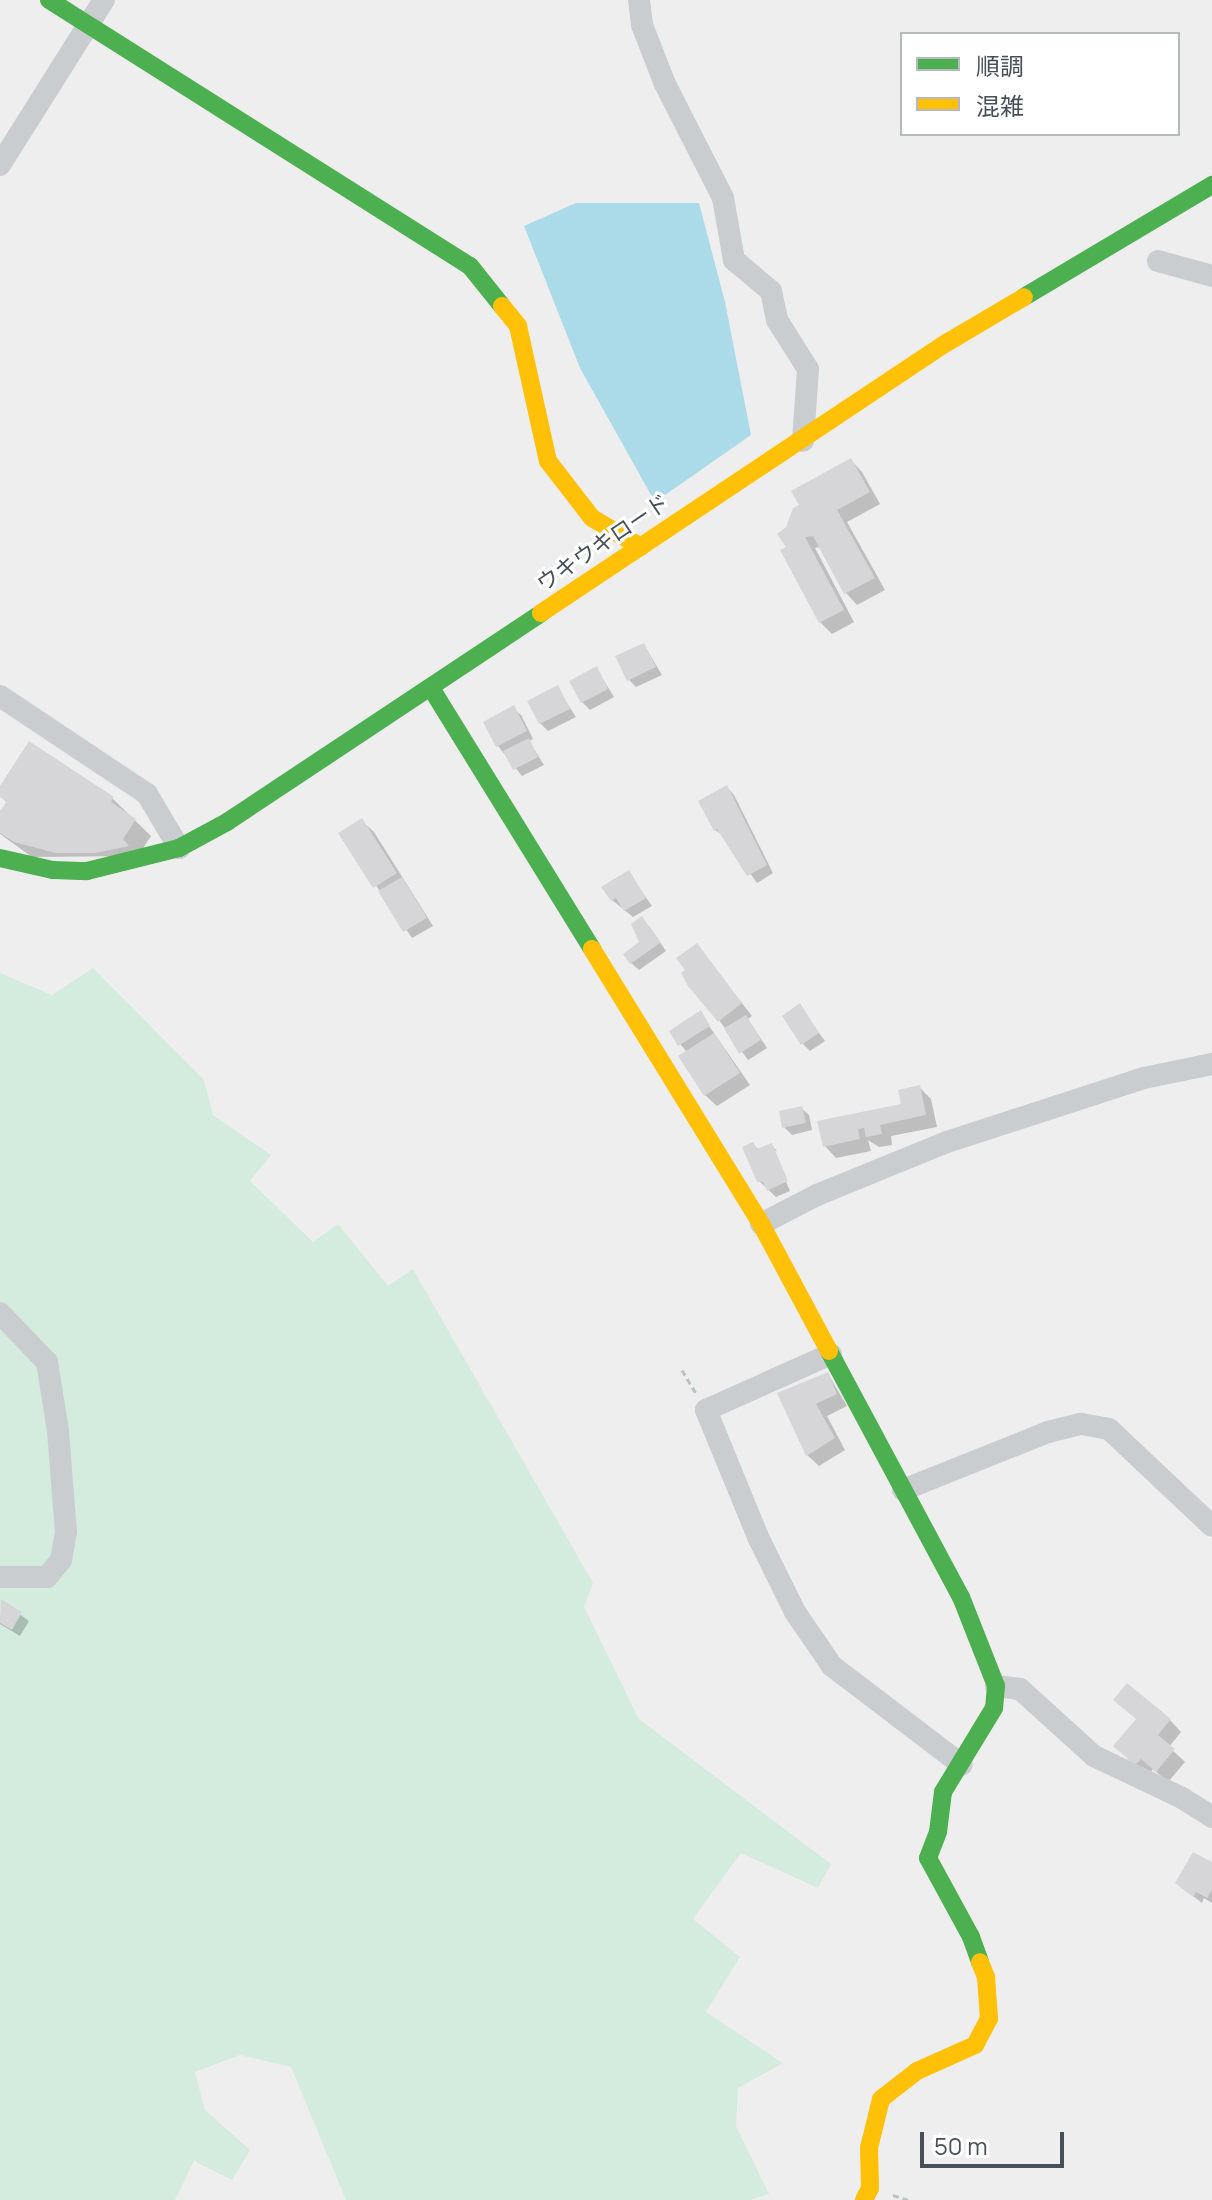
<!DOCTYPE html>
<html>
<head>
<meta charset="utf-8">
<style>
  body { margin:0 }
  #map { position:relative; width:1212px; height:2200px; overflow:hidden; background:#efeeee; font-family:Manrope,"Noto Sans JP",sans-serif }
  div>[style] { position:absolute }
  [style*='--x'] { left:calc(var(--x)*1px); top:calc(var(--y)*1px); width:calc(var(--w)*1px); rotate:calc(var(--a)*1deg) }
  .green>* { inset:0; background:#d4ecde }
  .water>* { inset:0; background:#abdae8 }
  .shadow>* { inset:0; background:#0003 }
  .building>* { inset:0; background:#d6d6d8 }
  .path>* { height:3px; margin-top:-1.5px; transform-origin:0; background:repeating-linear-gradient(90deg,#b9c3bf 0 6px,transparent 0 10px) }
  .street>* { height:22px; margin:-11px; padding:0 11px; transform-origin:11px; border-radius:11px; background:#cacdcf }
  .fast>* { height:18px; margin:-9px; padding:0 9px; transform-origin:9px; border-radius:9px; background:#4caf50 }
  .slow>* { height:18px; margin:-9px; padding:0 9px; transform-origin:9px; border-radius:9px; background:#ffc107 }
  span { translate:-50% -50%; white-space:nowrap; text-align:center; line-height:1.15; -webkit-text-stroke:6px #fff; paint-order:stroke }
  .street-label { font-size:22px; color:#475059 }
  .legend { position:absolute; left:900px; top:32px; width:280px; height:104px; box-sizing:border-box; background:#fff; border:2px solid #b5b9bd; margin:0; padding:10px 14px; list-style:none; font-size:24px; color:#475059 }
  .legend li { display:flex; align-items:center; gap:16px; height:40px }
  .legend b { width:40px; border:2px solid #b5b9bd }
  .scale { position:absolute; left:920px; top:2132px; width:144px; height:36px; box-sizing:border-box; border:4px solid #475059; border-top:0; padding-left:10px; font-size:24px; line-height:28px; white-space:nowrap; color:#475059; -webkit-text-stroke:6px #fff; paint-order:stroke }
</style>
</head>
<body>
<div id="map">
  <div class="green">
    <i style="clip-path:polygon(93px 968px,204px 1080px,213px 1115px,271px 1155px,250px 1181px,313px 1242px,338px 1224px,388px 1286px,413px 1269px,593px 1583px,584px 1607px,639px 1719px,831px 1864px,818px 1888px,741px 1853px,693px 1919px,740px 1957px,706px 2012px,783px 2063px,738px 2088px,736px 2126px,769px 2194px,750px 2200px,346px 2200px,291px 2067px,240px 2055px,195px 2072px,205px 2110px,250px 2150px,232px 2180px,194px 2161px,175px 2200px,0 2200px,0 973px,52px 995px)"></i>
  </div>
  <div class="water">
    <i style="clip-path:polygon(576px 203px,699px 203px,725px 302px,751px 435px,655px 502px,580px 368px,524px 226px)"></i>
  </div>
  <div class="shadow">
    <i style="clip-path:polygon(851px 460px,862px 472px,880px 504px,847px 522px,885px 590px,857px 605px,846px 593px,821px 547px,815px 548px,854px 622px,832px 634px,820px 622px,789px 547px)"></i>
    <i style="clip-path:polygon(644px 645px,662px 675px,636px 687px,629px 680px)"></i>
    <i style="clip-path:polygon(596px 668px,614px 697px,590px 710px,582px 702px)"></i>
    <i style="clip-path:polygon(557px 688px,576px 717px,548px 731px,540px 723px)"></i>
    <i style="clip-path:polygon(513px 708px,521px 715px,533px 739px,529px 741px,544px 765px,522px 776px,498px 746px,486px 722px)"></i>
    <i style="clip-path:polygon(727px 787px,734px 795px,773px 873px,757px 883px,724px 836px,715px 830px)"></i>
    <i style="clip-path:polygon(0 789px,113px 799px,151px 836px,138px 856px,32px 857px,0 834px,0 815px,8px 803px,0 796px)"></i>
    <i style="clip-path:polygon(362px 821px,374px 832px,433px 926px,412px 938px,341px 834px)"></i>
    <i style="clip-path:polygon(629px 873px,652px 906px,633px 917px,612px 900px)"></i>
    <i style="clip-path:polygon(649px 926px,666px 951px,639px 970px,631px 963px)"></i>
    <i style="clip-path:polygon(697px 946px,752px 1016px,748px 1019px,767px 1048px,748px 1060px,719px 1020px)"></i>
    <i style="clip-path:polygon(799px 1006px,825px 1041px,810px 1051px,803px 1044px)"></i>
    <i style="clip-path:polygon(700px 1013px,750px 1085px,717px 1106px,705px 1095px,687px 1052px,680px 1044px)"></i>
    <i style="clip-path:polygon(920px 1088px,931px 1099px,937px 1127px,891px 1136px,892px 1145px,879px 1147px,868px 1140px,871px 1151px,836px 1158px,825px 1146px,903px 1105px)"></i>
    <i style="clip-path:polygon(801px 1108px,809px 1115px,812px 1130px,792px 1135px,784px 1127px)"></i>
    <i style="clip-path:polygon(753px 1144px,759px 1150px,771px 1145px,777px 1151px,773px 1151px,790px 1191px,776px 1197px,759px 1181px)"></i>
    <i style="clip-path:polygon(828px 1374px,847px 1406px,827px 1416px,845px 1450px,819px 1466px,807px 1455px,780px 1394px)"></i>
    <i style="clip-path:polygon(2px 1601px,29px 1621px,20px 1636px,0 1624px)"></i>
    <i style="clip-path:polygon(1138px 1720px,1170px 1720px,1181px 1732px,1169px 1747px,1185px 1762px,1168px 1782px,1153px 1769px,1148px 1775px,1127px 1758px)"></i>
    <i style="clip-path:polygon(1212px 1865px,1212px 1903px,1204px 1898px,1202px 1903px,1185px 1890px)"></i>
  </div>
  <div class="building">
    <i style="clip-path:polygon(851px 458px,870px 492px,837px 510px,875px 578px,844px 594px,813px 536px,805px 537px,844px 610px,819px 623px,780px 550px,786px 547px,777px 534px,786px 527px,793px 508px,799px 505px,791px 491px)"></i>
    <i style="clip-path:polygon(644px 643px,656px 667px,627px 681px,615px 656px)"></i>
    <i style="clip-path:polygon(597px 666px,608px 689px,581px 703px,569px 681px)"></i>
    <i style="clip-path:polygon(558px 685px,570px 709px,539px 724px,527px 701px)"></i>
    <i style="clip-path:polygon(514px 705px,527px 731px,496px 747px,483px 722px)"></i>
    <i style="clip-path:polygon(529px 738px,538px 757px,513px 770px,503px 751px)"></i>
    <i style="clip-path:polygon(29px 741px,114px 797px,111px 802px,136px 819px,123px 839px,129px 846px,95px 853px,56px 853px,14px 842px,0 833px,0 811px,7px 801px,0 797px,0 786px)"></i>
    <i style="clip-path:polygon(727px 785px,767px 865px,747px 876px,717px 829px,714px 831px,698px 801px)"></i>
    <i style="clip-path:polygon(362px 818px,397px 873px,373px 888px,338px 833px)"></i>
    <i style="clip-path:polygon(629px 870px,646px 898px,624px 911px,616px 898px,611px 901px,601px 887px)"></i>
    <i style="clip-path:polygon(402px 877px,427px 918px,403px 932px,378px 891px)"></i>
    <i style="clip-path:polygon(642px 916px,660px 943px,630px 964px,623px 954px,639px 942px,631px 924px)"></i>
    <i style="clip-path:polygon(697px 943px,742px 1003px,718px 1022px,688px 986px,681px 973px,685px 970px,676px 958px)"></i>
    <i style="clip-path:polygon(800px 1003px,819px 1033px,801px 1045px,782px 1016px)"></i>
    <i style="clip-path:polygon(701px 1010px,710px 1026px,678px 1046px,669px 1031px)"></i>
    <i style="clip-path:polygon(746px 1015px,761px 1040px,739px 1054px,724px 1028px)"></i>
    <i style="clip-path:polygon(714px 1033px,740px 1073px,704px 1096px,678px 1056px)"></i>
    <i style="clip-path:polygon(920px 1085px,926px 1115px,880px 1125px,882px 1134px,866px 1137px,864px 1128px,858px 1129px,860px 1139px,823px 1147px,817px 1121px,901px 1104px,898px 1090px)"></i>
    <i style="clip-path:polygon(802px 1106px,806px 1123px,782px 1128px,779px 1111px)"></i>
    <i style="clip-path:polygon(753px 1142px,757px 1149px,772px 1143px,788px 1181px,767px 1191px,763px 1182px,757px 1182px,742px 1147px)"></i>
    <i style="clip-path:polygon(828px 1372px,837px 1394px,816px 1404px,835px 1438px,806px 1456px,777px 1393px)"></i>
    <i style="clip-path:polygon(1px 1599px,22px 1612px,12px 1630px,0 1623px)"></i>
    <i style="clip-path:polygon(1127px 1683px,1171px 1719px,1158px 1735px,1175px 1749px,1156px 1772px,1141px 1759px,1135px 1765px,1113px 1746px,1136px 1719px,1113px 1700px)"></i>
    <i style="clip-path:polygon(1193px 1852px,1212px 1862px,1212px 1889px,1207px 1898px,1196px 1892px,1193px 1897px,1175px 1883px)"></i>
  </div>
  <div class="path">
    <i style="--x:682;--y:1370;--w:27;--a:59"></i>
    <i style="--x:893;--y:2195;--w:16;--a:18"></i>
  </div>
  <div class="street">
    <i style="--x:639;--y:0;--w:25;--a:83"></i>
    <i style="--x:642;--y:25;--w:63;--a:68.7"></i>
    <i style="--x:665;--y:84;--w:128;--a:63"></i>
    <i style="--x:723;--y:198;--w:63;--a:79.9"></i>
    <i style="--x:734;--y:260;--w:48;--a:40"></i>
    <i style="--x:771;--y:291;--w:30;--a:78"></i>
    <i style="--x:777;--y:320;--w:58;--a:57.7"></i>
    <i style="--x:808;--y:369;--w:72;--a:94"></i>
    <i style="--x:0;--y:165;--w:195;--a:-57.8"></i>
    <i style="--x:1158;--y:261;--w:56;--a:15.5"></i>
    <i style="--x:0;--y:696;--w:177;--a:33.7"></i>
    <i style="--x:147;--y:794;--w:63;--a:59.3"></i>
    <i style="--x:761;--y:1224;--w:63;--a:-27.4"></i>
    <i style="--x:817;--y:1195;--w:140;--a:-22.2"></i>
    <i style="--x:947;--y:1142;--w:207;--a:-18"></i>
    <i style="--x:1144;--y:1078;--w:69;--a:-11.6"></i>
    <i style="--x:0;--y:1313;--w:68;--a:46.2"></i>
    <i style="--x:47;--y:1362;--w:70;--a:80.9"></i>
    <i style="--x:58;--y:1431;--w:101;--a:85.5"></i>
    <i style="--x:66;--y:1532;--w:28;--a:100"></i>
    <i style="--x:61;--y:1560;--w:22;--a:129"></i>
    <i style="--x:47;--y:1577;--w:47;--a:180"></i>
    <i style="--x:831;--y:1354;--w:137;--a:155.9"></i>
    <i style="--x:706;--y:1410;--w:139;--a:67.7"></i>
    <i style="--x:759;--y:1539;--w:81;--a:63.7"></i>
    <i style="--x:795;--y:1612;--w:65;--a:55.6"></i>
    <i style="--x:832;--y:1666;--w:163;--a:37.3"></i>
    <i style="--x:903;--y:1490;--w:156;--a:-21.8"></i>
    <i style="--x:1048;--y:1432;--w:34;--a:-14"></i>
    <i style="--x:1081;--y:1424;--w:28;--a:10"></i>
    <i style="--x:1109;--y:1429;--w:141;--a:43.3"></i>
    <i style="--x:996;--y:1686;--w:24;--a:7"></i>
    <i style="--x:1020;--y:1689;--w:100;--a:42.2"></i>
    <i style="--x:1094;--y:1756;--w:98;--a:25.5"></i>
    <i style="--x:1182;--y:1798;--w:36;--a:32"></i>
  </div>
  <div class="fast">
    <i style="--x:49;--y:0;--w:498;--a:32.3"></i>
    <i style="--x:470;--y:266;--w:51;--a:51.3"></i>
    <i style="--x:1024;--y:297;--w:219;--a:-30.8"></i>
    <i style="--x:431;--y:688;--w:307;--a:58.3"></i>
    <i style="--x:0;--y:858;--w:54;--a:12.8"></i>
    <i style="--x:53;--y:870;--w:34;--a:2"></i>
    <i style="--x:87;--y:871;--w:95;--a:-14"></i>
    <i style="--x:179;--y:848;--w:55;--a:-28.4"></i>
    <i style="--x:227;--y:822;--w:377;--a:-33.6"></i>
    <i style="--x:829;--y:1351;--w:279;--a:61.8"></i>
    <i style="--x:961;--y:1597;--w:96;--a:68.5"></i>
    <i style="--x:996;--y:1686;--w:22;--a:95"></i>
    <i style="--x:994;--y:1708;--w:98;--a:121.3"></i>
    <i style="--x:943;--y:1792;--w:40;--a:97.1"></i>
    <i style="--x:938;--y:1832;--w:28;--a:111"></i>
    <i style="--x:928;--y:1858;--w:90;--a:61.4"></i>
    <i style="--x:971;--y:1937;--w:27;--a:70"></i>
  </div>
  <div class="slow">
    <i style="--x:502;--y:306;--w:26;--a:51"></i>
    <i style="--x:518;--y:326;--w:138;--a:77.5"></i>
    <i style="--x:548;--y:461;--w:72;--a:52.3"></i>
    <i style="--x:592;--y:518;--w:57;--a:30.6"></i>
    <i style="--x:541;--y:613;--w:489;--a:-33.7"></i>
    <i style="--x:948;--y:342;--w:88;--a:-30.6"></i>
    <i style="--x:592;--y:949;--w:323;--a:58.4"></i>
    <i style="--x:761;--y:1224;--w:144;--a:61.8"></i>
    <i style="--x:864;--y:2200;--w:13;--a:-63"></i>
    <i style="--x:870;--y:2188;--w:40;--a:-91.4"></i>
    <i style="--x:869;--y:2148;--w:50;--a:-76.2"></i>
    <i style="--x:881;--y:2099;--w:46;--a:-37.9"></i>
    <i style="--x:917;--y:2071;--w:64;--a:-24.1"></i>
    <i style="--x:975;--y:2045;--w:30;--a:-62"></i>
    <i style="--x:989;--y:2019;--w:42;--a:-94.1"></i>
    <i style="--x:986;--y:1977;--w:16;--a:-112"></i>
  </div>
  <div class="street-label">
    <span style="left:603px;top:543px;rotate:-34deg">ウキウキロード</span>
  </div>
  <ul class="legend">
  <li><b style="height:10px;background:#4caf50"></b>順調</li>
  <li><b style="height:10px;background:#ffc107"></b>混雑</li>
  </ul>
  <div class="scale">50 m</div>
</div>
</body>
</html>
